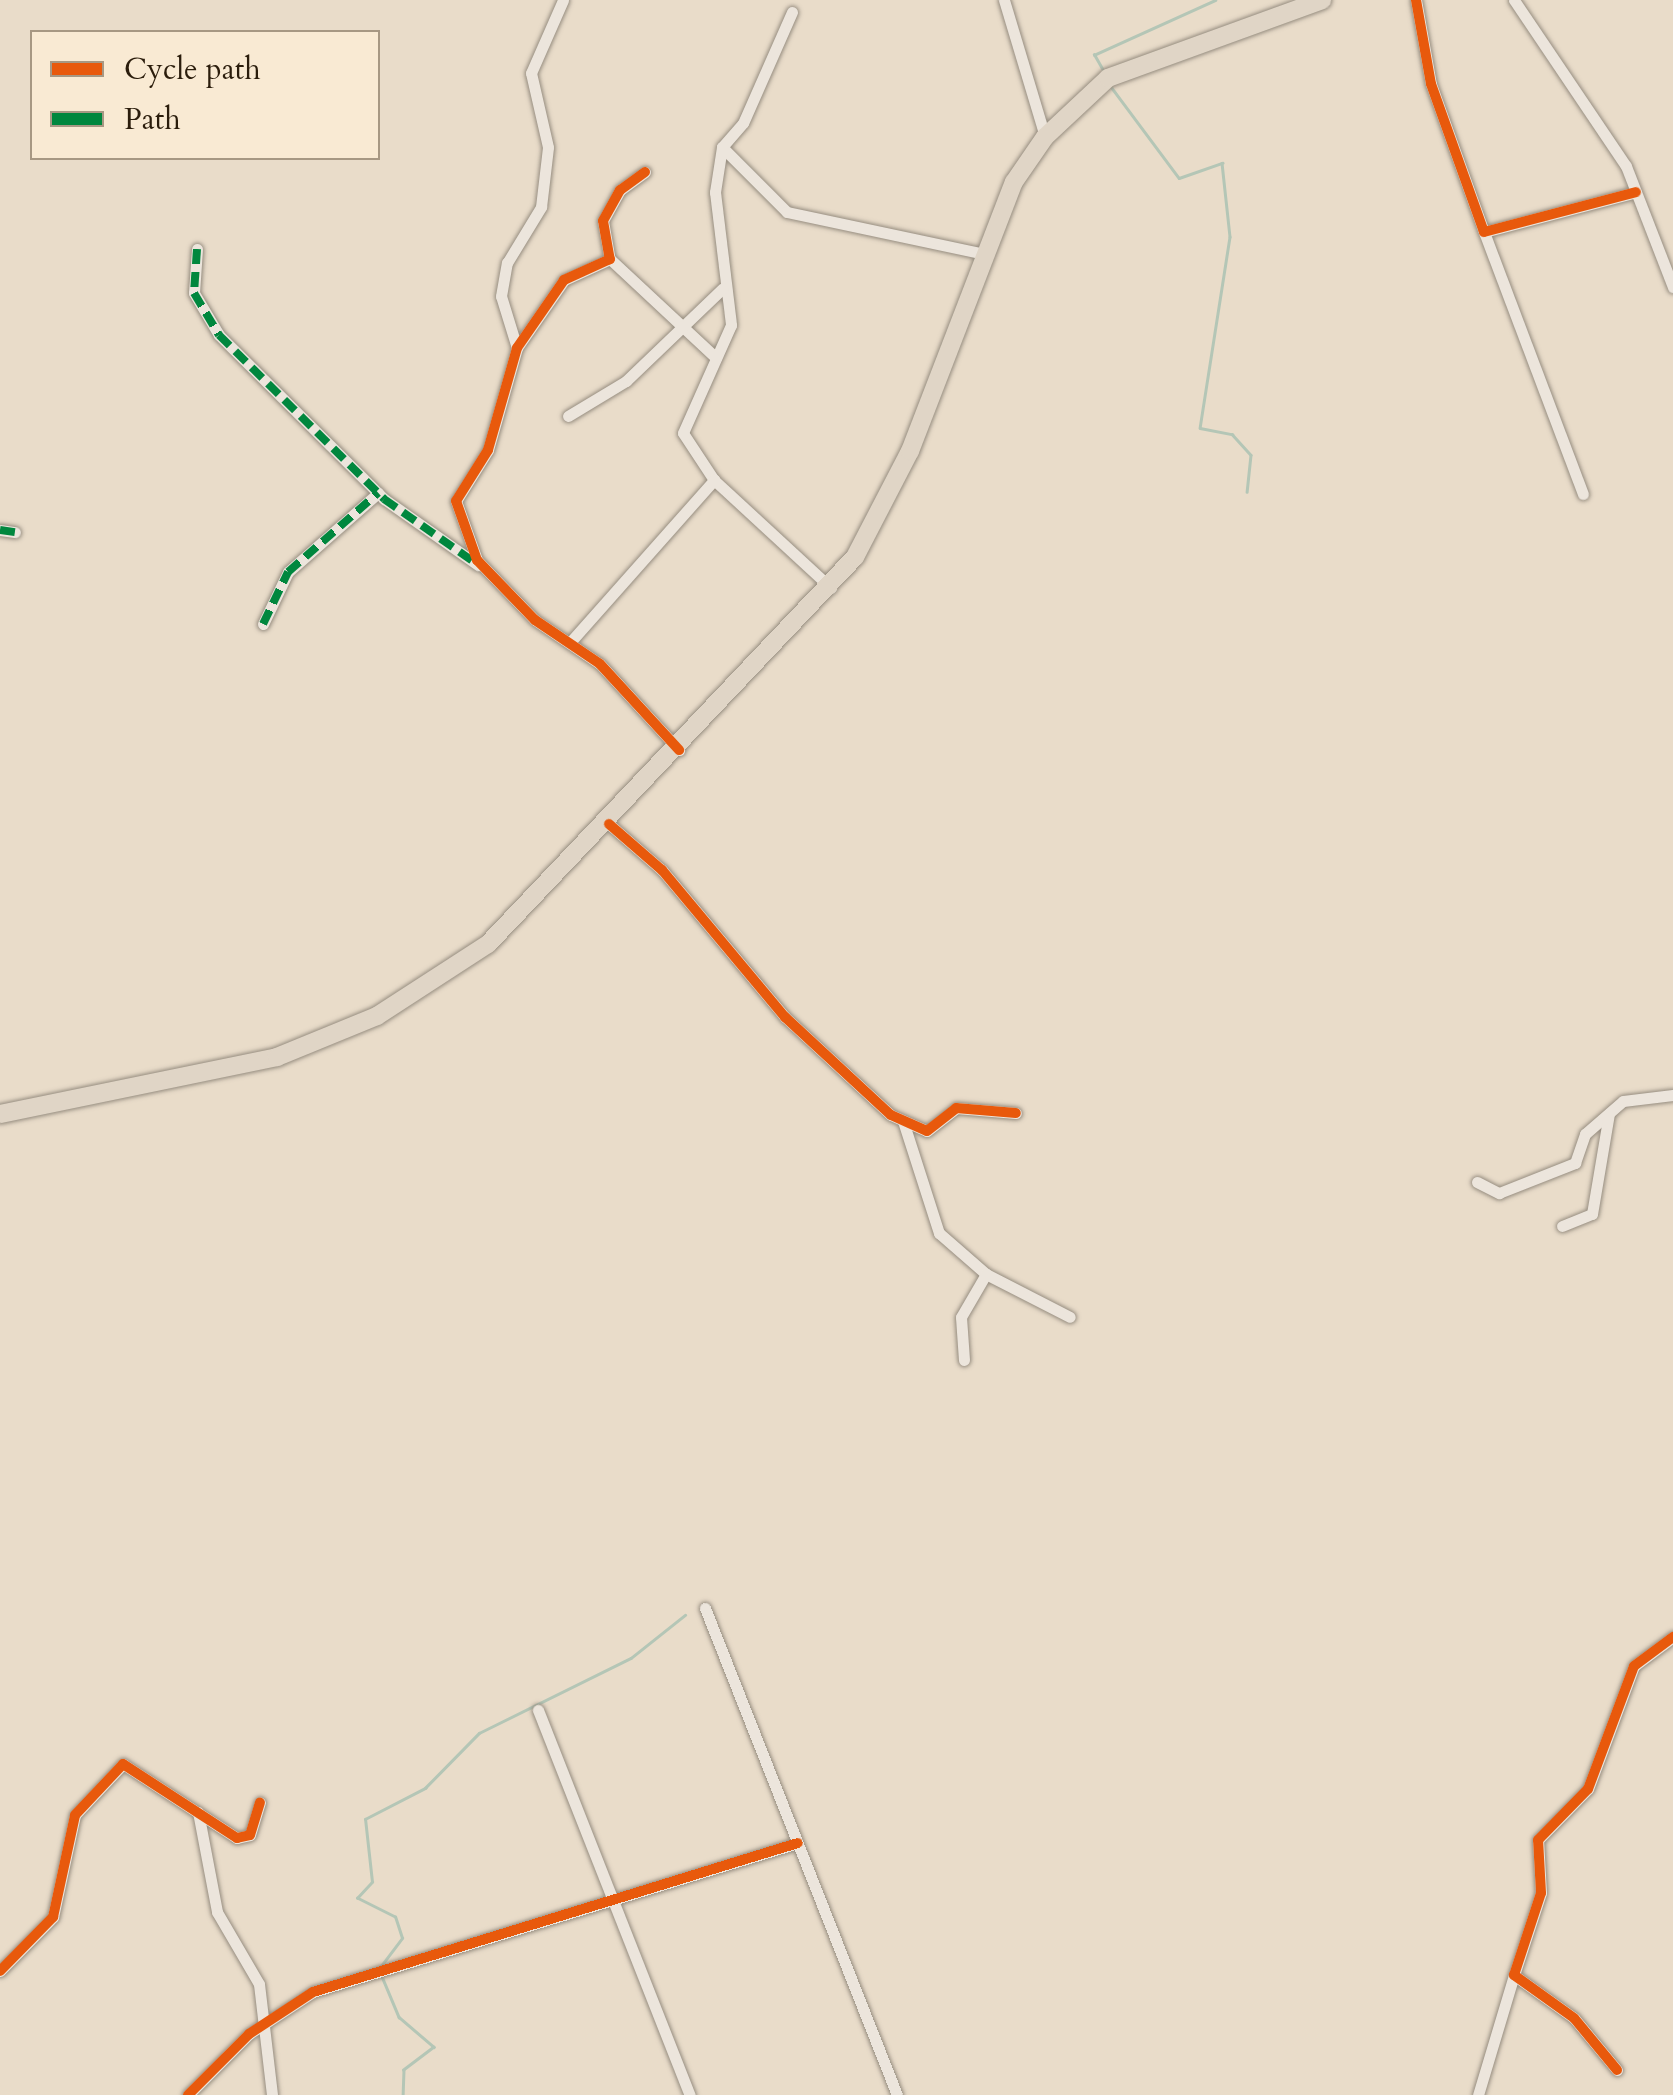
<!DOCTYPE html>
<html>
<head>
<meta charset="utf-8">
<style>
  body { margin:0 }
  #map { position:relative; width:1673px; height:2095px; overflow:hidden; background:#e9dcc9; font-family:Cardo,serif }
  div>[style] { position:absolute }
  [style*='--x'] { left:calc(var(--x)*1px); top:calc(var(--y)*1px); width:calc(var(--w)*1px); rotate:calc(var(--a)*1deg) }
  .stream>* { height:2.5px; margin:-1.25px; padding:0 1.25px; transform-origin:1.25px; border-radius:1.25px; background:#b4c6b6 }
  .roads { filter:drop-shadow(0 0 2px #968d80) drop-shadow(0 0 2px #968d80) }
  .minor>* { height:11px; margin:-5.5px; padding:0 5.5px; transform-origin:5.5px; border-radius:5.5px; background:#ece5dc }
  .highway>* { height:18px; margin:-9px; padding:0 9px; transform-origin:9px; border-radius:9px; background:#e0d5c6 }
  .quiet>* { height:8px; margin-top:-4px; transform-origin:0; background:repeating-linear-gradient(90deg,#00873e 0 15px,transparent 0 23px) }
  .cycleway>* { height:10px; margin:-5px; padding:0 5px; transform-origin:5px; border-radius:5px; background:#e8590c }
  span { translate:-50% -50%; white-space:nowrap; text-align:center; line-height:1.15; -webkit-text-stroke:8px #f9ead3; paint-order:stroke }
  .legend { position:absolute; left:30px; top:30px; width:350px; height:130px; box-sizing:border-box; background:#f9ead3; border:2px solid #a79883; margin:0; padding:12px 18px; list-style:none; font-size:30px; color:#2b1d0c }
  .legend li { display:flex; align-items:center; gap:20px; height:50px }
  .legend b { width:50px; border:2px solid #a79883 }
</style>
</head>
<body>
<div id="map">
  <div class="stream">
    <i style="--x:1104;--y:72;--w:20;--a:-120"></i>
    <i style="--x:1094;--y:55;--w:133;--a:-24.4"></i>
    <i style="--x:1112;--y:88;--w:112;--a:53.3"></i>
    <i style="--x:1179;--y:178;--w:46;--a:-19.2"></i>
    <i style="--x:1222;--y:163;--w:74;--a:83.8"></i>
    <i style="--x:1230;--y:237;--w:193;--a:98.9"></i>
    <i style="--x:1200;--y:428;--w:33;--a:11"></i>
    <i style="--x:1232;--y:434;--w:28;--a:48"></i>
    <i style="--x:1251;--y:455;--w:37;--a:96"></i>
    <i style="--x:381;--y:1966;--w:35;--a:-53"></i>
    <i style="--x:402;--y:1938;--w:22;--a:-108"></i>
    <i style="--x:395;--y:1917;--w:42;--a:-153.4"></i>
    <i style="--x:357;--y:1898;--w:22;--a:-47"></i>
    <i style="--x:372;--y:1882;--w:63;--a:-96.3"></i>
    <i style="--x:365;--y:1819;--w:68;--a:-27.3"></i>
    <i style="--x:425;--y:1788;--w:77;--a:-45.5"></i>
    <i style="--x:479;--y:1733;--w:169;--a:-26.3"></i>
    <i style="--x:631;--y:1658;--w:69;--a:-38.5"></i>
    <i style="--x:381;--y:1974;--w:47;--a:67.3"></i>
    <i style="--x:399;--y:2017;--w:46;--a:40.6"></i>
    <i style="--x:434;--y:2047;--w:38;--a:143"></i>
    <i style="--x:404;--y:2070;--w:25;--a:92"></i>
  </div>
  <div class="roads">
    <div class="minor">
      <i style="--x:1004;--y:0;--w:143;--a:73.3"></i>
      <i style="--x:1416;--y:0;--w:85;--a:79.9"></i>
      <i style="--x:1431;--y:84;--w:157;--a:70.3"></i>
      <i style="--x:1484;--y:232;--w:157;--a:-14.7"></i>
      <i style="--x:1514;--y:0;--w:200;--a:56"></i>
      <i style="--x:1626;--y:166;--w:130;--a:68.8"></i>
      <i style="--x:792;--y:12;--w:121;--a:113.8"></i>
      <i style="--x:743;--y:123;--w:32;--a:131"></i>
      <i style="--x:722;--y:147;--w:46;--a:98.8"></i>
      <i style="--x:715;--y:192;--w:134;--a:83.1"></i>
      <i style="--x:731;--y:325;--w:118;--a:114"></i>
      <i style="--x:683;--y:433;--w:56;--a:56.6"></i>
      <i style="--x:714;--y:480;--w:159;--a:42.7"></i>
      <i style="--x:722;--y:147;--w:92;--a:45"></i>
      <i style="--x:787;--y:212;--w:202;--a:12"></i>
      <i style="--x:645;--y:172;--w:31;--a:144"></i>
      <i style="--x:620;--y:190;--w:35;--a:119"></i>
      <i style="--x:603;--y:221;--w:39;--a:80"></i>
      <i style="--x:610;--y:259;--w:51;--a:155.5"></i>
      <i style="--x:564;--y:280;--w:83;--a:124.7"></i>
      <i style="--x:517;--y:348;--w:106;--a:105.9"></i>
      <i style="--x:488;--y:450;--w:60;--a:122.1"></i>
      <i style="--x:456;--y:501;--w:63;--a:70.4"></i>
      <i style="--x:477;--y:560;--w:83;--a:46"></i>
      <i style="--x:535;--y:620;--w:78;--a:34.1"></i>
      <i style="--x:600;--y:664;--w:117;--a:47.4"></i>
      <i style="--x:1484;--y:232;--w:280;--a:69.3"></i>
      <i style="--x:197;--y:249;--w:44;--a:93.9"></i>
      <i style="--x:194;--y:293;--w:49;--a:59.2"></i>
      <i style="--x:219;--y:335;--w:233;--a:44.8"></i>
      <i style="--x:384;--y:499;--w:115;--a:35.1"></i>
      <i style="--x:610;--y:259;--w:145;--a:43"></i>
      <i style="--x:517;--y:348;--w:54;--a:-107.1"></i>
      <i style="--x:501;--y:296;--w:34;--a:-80"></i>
      <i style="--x:507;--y:263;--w:66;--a:-58.7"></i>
      <i style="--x:541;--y:207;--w:60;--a:-83.3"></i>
      <i style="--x:548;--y:147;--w:76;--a:-102.9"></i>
      <i style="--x:531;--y:73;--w:80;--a:-66.3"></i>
      <i style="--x:568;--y:416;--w:68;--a:-31.1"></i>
      <i style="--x:626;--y:381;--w:134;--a:-43.8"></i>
      <i style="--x:0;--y:530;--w:15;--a:8"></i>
      <i style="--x:263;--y:624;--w:58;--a:-64.3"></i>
      <i style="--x:288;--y:572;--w:120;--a:-41.3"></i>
      <i style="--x:573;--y:639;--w:213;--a:-48.4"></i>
      <i style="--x:609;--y:824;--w:70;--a:41"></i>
      <i style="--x:662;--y:870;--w:192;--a:50.1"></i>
      <i style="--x:785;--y:1017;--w:144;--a:42.8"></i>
      <i style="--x:891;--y:1115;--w:39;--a:24"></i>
      <i style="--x:927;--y:1131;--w:37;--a:-38"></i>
      <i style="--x:956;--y:1108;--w:60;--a:4.8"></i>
      <i style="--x:903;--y:1121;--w:118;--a:72.2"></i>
      <i style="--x:939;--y:1233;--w:62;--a:41.1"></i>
      <i style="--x:986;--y:1274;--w:94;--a:27.1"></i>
      <i style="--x:1477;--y:1182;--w:25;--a:27"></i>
      <i style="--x:1499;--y:1193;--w:82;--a:-21.5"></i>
      <i style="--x:1575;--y:1163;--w:31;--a:-71"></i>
      <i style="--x:1585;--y:1134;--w:50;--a:-41"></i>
      <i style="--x:1623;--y:1101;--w:50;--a:-6.8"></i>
      <i style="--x:1562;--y:1226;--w:32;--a:-22"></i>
      <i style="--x:1592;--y:1214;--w:102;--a:-80.4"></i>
      <i style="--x:964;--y:1360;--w:43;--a:-94"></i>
      <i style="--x:961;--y:1317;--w:50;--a:-59.8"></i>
      <i style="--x:705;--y:1608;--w:523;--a:68.48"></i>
      <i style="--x:538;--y:1710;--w:414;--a:68.5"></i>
      <i style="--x:198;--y:1812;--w:102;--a:79.2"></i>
      <i style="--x:217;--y:1912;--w:83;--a:59.7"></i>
      <i style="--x:259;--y:1984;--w:112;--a:83.3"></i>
      <i style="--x:0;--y:1971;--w:76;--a:-45.5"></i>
      <i style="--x:53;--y:1917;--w:104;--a:-77.8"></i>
      <i style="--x:75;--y:1815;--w:70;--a:-46.7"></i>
      <i style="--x:123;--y:1764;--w:136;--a:33"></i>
      <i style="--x:237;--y:1838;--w:13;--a:-13"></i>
      <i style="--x:250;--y:1835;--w:34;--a:-73"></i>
      <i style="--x:1617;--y:2070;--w:67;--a:-129.6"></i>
      <i style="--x:1574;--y:2018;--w:74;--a:-144.4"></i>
      <i style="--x:1514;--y:1975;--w:86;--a:-71.8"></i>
      <i style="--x:1541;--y:1893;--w:53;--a:-93.2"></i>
      <i style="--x:1538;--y:1840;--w:71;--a:-45.6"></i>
      <i style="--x:1588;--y:1789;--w:131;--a:-69.5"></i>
      <i style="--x:1634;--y:1666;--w:49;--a:-36.6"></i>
      <i style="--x:188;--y:2095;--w:86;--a:-45"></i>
      <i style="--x:249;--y:2034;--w:77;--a:-33.3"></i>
      <i style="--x:313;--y:1992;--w:507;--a:-17.08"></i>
      <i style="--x:1478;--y:2095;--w:125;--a:-73.3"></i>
    </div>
    <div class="highway">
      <i style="--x:0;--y:1114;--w:283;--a:-11.6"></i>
      <i style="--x:277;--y:1057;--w:108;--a:-22.3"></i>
      <i style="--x:377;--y:1016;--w:132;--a:-33"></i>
      <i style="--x:488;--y:944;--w:533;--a:-46.52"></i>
      <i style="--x:855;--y:557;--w:119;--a:-62.6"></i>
      <i style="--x:910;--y:451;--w:288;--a:-68.9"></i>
      <i style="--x:1014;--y:182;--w:55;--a:-55.4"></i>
      <i style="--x:1045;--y:137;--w:86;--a:-43.1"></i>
      <i style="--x:1108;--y:78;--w:228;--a:-20"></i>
    </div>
  </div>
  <div class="quiet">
    <i style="--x:197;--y:249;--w:44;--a:93.9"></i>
    <i style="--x:194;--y:293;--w:49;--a:59.2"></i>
    <i style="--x:219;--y:335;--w:233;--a:44.8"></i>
    <i style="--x:384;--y:499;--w:113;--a:35"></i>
    <i style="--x:0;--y:530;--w:15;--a:8"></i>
    <i style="--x:263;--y:624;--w:58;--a:-64.3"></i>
    <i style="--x:288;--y:572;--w:120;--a:-41.3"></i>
  </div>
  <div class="cycleway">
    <i style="--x:1416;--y:0;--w:85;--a:79.9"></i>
    <i style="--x:1431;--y:84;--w:157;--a:70.3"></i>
    <i style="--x:1484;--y:232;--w:157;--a:-14.7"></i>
    <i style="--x:645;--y:172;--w:31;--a:144"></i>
    <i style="--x:620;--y:190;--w:35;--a:119"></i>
    <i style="--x:603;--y:221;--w:39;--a:80"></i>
    <i style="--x:610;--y:259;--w:51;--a:155.5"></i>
    <i style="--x:564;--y:280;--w:83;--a:124.7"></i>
    <i style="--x:517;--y:348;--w:106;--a:105.9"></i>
    <i style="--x:488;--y:450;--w:60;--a:122.1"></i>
    <i style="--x:456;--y:501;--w:63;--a:70.4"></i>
    <i style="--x:477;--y:560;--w:83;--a:46"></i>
    <i style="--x:535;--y:620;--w:78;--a:34.1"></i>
    <i style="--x:600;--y:664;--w:117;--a:47.4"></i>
    <i style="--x:609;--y:824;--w:70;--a:41"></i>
    <i style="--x:662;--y:870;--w:192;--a:50.1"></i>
    <i style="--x:785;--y:1017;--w:144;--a:42.8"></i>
    <i style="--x:891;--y:1115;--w:39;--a:24"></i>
    <i style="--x:927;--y:1131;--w:37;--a:-38"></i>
    <i style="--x:956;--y:1108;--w:60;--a:4.8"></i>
    <i style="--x:0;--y:1971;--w:76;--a:-45.5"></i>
    <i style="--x:53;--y:1917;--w:104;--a:-77.8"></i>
    <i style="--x:75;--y:1815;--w:70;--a:-46.7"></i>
    <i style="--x:123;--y:1764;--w:136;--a:33"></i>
    <i style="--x:237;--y:1838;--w:13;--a:-13"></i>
    <i style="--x:250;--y:1835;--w:34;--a:-73"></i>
    <i style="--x:1617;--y:2070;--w:67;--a:-129.6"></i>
    <i style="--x:1574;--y:2018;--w:74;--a:-144.4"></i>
    <i style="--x:1514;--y:1975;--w:86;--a:-71.8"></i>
    <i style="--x:1541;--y:1893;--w:53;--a:-93.2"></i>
    <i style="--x:1538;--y:1840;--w:71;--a:-45.6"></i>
    <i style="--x:1588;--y:1789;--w:131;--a:-69.5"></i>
    <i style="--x:1634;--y:1666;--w:49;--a:-36.6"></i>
    <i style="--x:188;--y:2095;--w:86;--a:-45"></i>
    <i style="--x:249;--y:2034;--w:77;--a:-33.3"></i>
    <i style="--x:313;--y:1992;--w:507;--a:-17.08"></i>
  </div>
  <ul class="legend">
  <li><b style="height:12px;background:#e8590c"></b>Cycle path</li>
  <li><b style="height:12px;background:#00873e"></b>Path</li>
  </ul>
</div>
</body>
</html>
